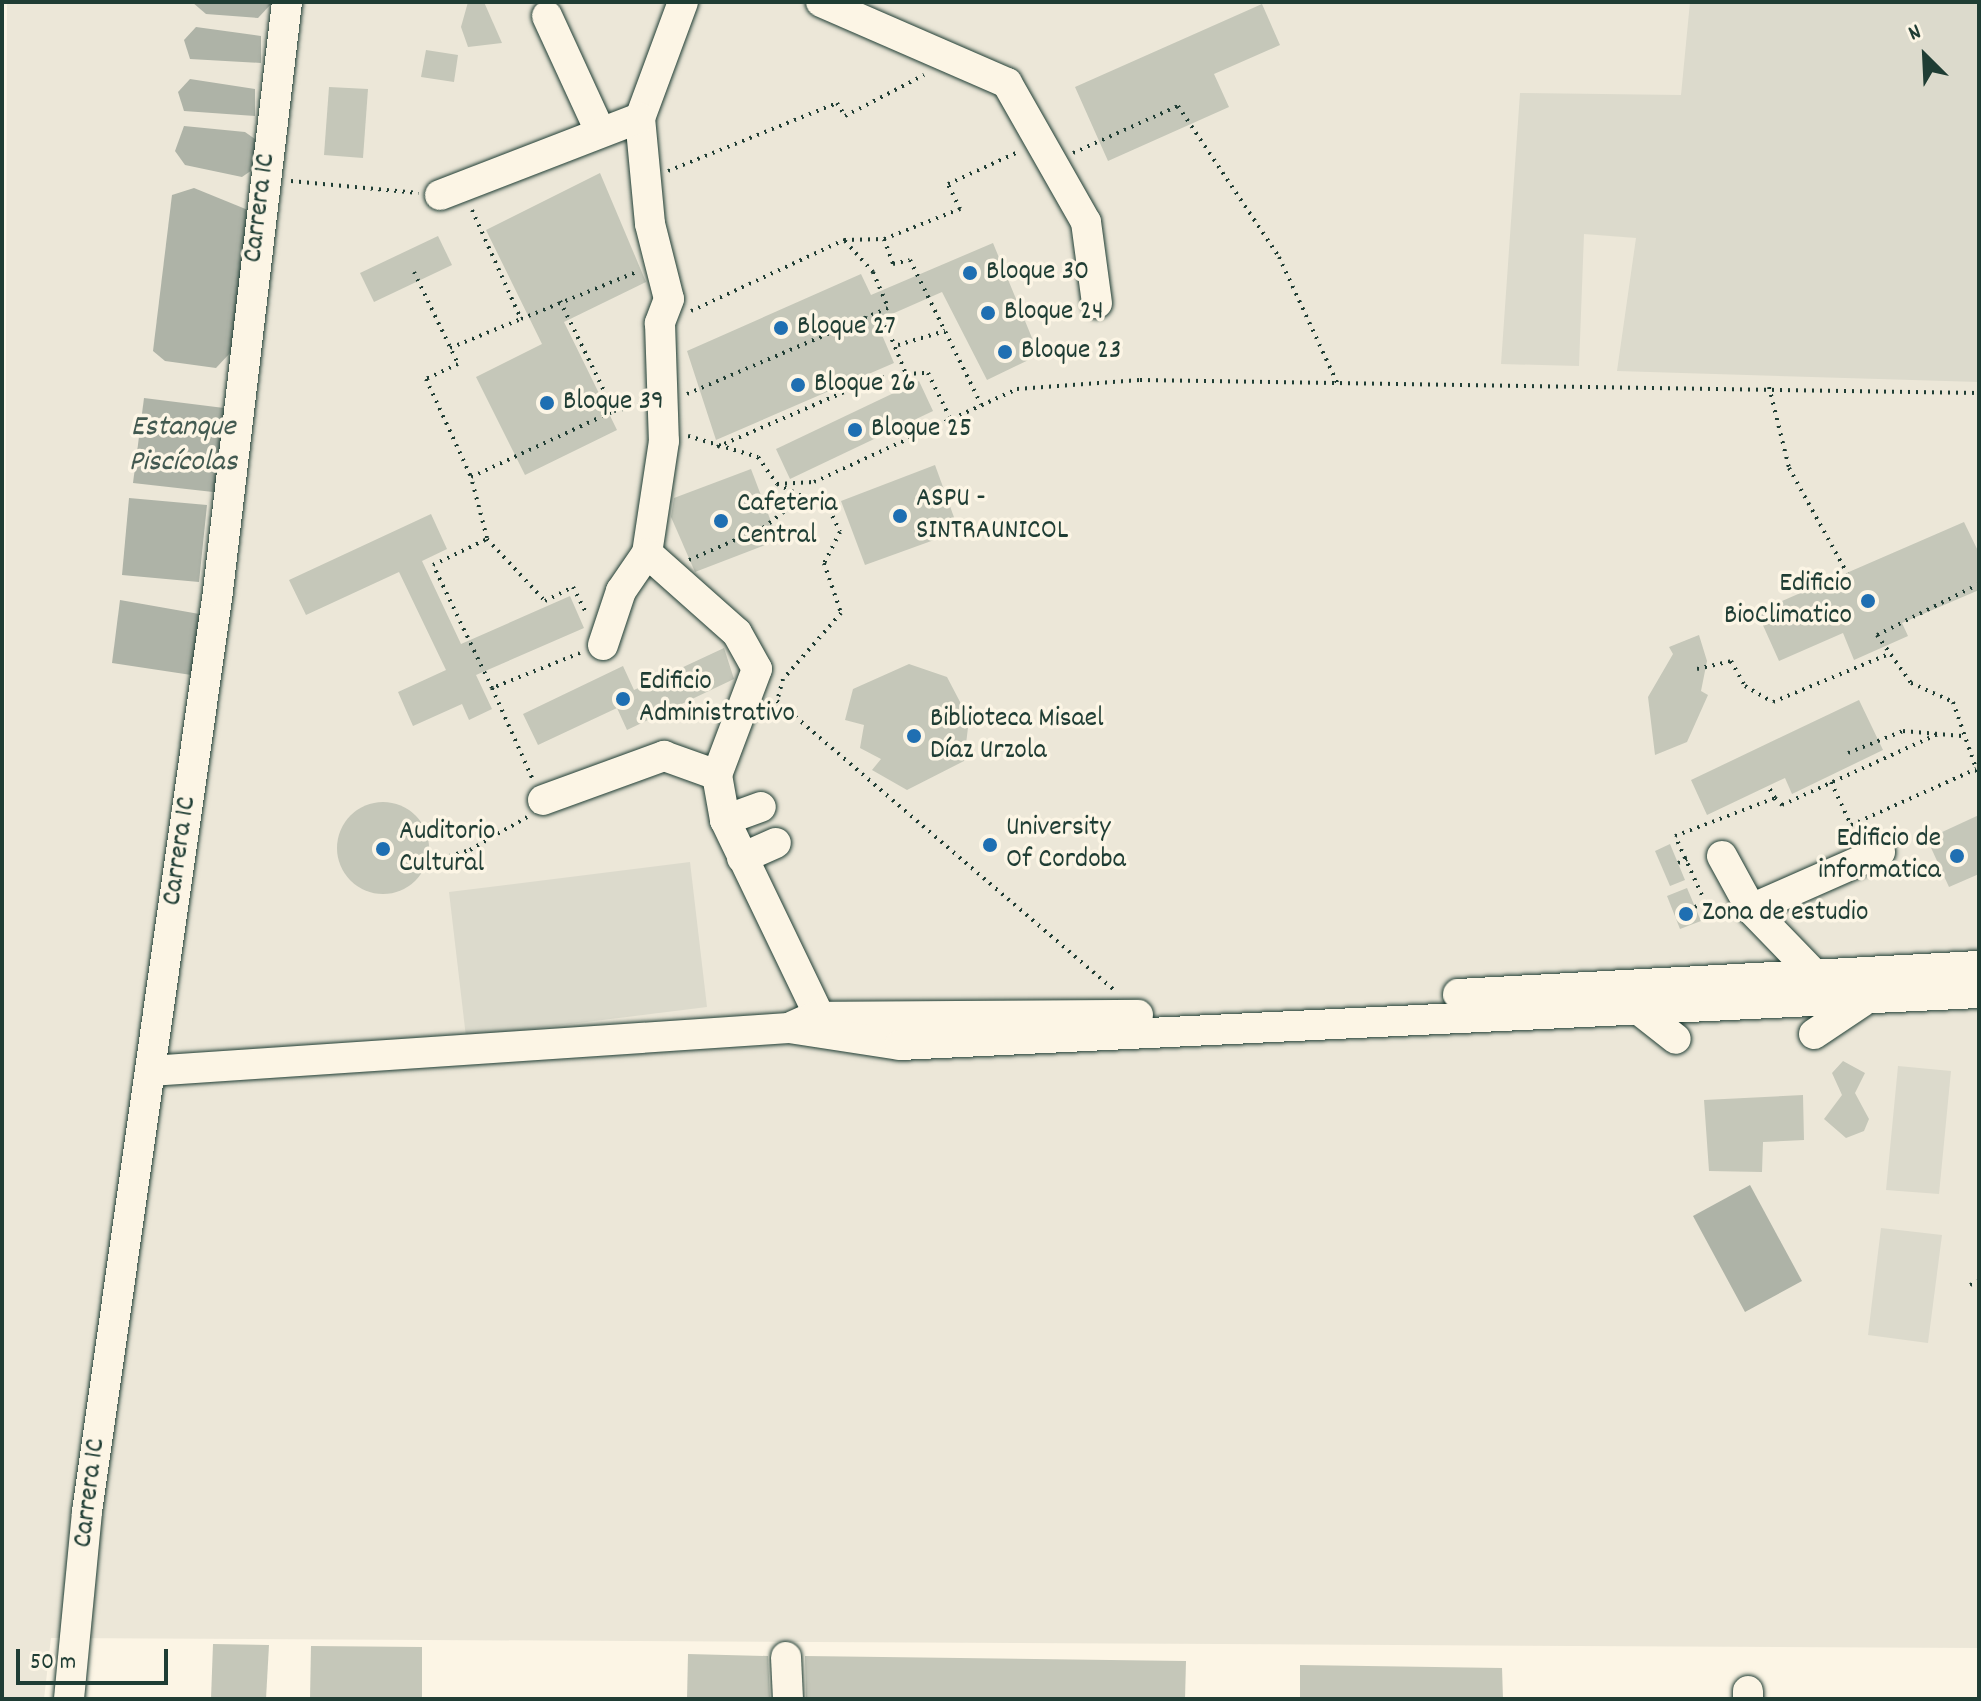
<!DOCTYPE html>
<html>
<head>
<meta charset="utf-8">
<style>
  body { margin:0 }
  #map { position:relative; width:1981px; height:1701px; overflow:hidden; background:#fcf5e5; font-family:Dekko,sans-serif }
  div>[style] { position:absolute }
  [style*='--x'] { left:calc(var(--x)*1px); top:calc(var(--y)*1px); width:calc(var(--w)*1px); rotate:calc(var(--a)*1deg) }
  .built>* { inset:0; background:#ece7d8 }
  .green>* { inset:0; background:#dcdacc }
  .water>* { inset:0; background:#aeb3a7 }
  .building>* { inset:0; background:#c5c7b9 }
  .round { border-radius:50% }
  .path>* { height:4px; margin-top:-2px; transform-origin:0; background:repeating-linear-gradient(90deg,#1f3d34 0 2px,transparent 0 8px) }
  .roads { filter:drop-shadow(0 0 2px #1f3d34) drop-shadow(0 0 2px #1f3d34) }
  .minor>* { height:30px; margin:-15px; padding:0 15px; transform-origin:15px; border-radius:15px; background:#fcf5e5 }
  .dots>* { width:22px; height:22px; translate:-50% -50%; box-sizing:border-box; border:4px solid #fcf5e5; border-radius:50% }
  span { translate:-50% -50%; white-space:nowrap; text-align:center; line-height:1.15; -webkit-text-stroke:7px #fcf5e5; paint-order:stroke }
  .street-label { font-size:28px; color:#1f3d34 }
  .poi-label { font-size:28px; color:#1f3d34 }
  .left { translate:0 -50%; text-align:left }
  .right { translate:-100% -50%; text-align:right }
  .water-label { font-size:30px; color:#435a51; font-style:italic }
  .frame { position:absolute; inset:0; border:4px solid #1f3d34; pointer-events:none }
  .north { position:absolute; left:1885px; top:16px; width:80px; height:80px; -webkit-text-stroke:6px #fcf5e5; paint-order:stroke; rotate:336deg; font-size:22px; font-weight:700; line-height:32px; text-align:center; color:#1f3d34 }
  .north::after { content:''; display:block; margin:auto; width:28px; height:36px; background:#1f3d34; clip-path:polygon(50% 0,100% 100%,50% 72%,0 100%) }
  .scale { position:absolute; left:16px; top:1649px; width:152px; height:36px; box-sizing:border-box; border:4px solid #1f3d34; border-top:0; padding-left:10px; font-size:24px; line-height:28px; white-space:nowrap; color:#1f3d34; -webkit-text-stroke:6px #fcf5e5; paint-order:stroke }
</style>
</head>
<body>
<div id="map">
  <div class="built">
    <i style="clip-path:polygon(7px 2px,1979px 2px,1979px 1648px,51px 1638px,44px 1699px,2px 1699px)"></i>
  </div>
  <div class="green">
    <i style="clip-path:polygon(1690px 2px,1979px 2px,1979px 382px,1617px 371px,1636px 238px,1584px 234px,1579px 366px,1501px 364px,1520px 93px,1681px 95px)"></i>
    <i style="clip-path:polygon(690px 862px,707px 1007px,466px 1037px,449px 892px)"></i>
    <i style="clip-path:polygon(1898px 1066px,1951px 1071px,1939px 1194px,1886px 1190px)"></i>
    <i style="clip-path:polygon(1881px 1228px,1942px 1235px,1928px 1343px,1868px 1335px)"></i>
  </div>
  <div class="water">
    <i style="clip-path:polygon(192px 2px,272px 2px,272px 3px,258px 18px,206px 14px)"></i>
    <i style="clip-path:polygon(196px 27px,261px 36px,261px 63px,190px 59px,184px 40px)"></i>
    <i style="clip-path:polygon(190px 79px,255px 89px,255px 116px,184px 111px,178px 92px)"></i>
    <i style="clip-path:polygon(184px 126px,245px 132px,255px 139px,255px 168px,242px 177px,185px 165px,175px 151px)"></i>
    <i style="clip-path:polygon(194px 188px,248px 210px,231px 352px,216px 368px,165px 361px,153px 351px,172px 195px)"></i>
    <i style="clip-path:polygon(144px 398px,232px 409px,222px 493px,133px 483px)"></i>
    <i style="clip-path:polygon(129px 498px,207px 505px,199px 582px,122px 575px)"></i>
    <i style="clip-path:polygon(120px 600px,205px 615px,198px 676px,112px 663px)"></i>
    <i style="clip-path:polygon(1750px 1185px,1802px 1281px,1745px 1312px,1693px 1216px)"></i>
  </div>
  <div class="building">
    <i style="clip-path:polygon(468px 2px,484px 2px,502px 43px,468px 47px,461px 27px)"></i>
    <i style="clip-path:polygon(1262px 4px,1280px 45px,1214px 74px,1229px 107px,1108px 161px,1075px 87px)"></i>
    <i style="clip-path:polygon(426px 50px,458px 55px,454px 82px,421px 77px)"></i>
    <i style="clip-path:polygon(329px 87px,368px 89px,363px 158px,324px 155px)"></i>
    <i style="clip-path:polygon(600px 173px,646px 282px,564px 322px,617px 430px,525px 475px,476px 377px,542px 344px,486px 230px)"></i>
    <i style="clip-path:polygon(438px 236px,452px 265px,374px 302px,360px 273px)"></i>
    <i style="clip-path:polygon(993px 243px,1039px 355px,987px 380px,942px 292px,876px 321px,894px 363px,716px 440px,687px 351px,861px 274px,871px 295px)"></i>
    <i style="clip-path:polygon(919px 381px,933px 411px,790px 479px,776px 449px)"></i>
    <i style="clip-path:polygon(935px 465px,959px 531px,865px 565px,841px 501px)"></i>
    <i style="clip-path:polygon(751px 469px,778px 540px,695px 572px,671px 517px,674px 498px)"></i>
    <i style="clip-path:polygon(431px 514px,447px 549px,422px 561px,461px 644px,570px 596px,584px 628px,476px 675px,492px 709px,469px 720px,462px 704px,413px 726px,398px 692px,446px 670px,399px 572px,306px 615px,289px 580px)"></i>
    <i style="clip-path:polygon(1964px 522px,1979px 553px,1979px 590px,1902px 623px,1908px 636px,1854px 660px,1843px 633px,1779px 661px,1757px 612px)"></i>
    <i style="clip-path:polygon(1699px 635px,1707px 661px,1701px 691px,1708px 695px,1687px 742px,1655px 755px,1648px 697px,1673px 654px,1669px 647px)"></i>
    <i style="clip-path:polygon(724px 648px,734px 679px,627px 730px,617px 708px,538px 745px,523px 714px,623px 666px,634px 690px)"></i>
    <i style="clip-path:polygon(909px 664px,947px 677px,969px 719px,964px 761px,907px 790px,872px 770px,881px 759px,860px 748px,864px 725px,845px 720px,853px 689px)"></i>
    <i style="clip-path:polygon(1859px 700px,1883px 750px,1792px 794px,1785px 778px,1707px 815px,1691px 780px)"></i>
    <i class="round" style="left:337px;top:802px;width:92px;height:92px"></i>
    <i style="clip-path:polygon(1979px 815px,1979px 874px,1949px 887px,1927px 839px)"></i>
    <i style="clip-path:polygon(1670px 844px,1685px 880px,1670px 886px,1655px 851px)"></i>
    <i style="clip-path:polygon(1687px 888px,1701px 921px,1680px 929px,1667px 896px)"></i>
    <i style="clip-path:polygon(1843px 1061px,1865px 1073px,1855px 1093px,1869px 1119px,1864px 1131px,1846px 1138px,1824px 1119px,1842px 1095px,1832px 1073px)"></i>
    <i style="clip-path:polygon(1803px 1095px,1804px 1140px,1763px 1142px,1762px 1172px,1709px 1171px,1704px 1100px)"></i>
    <i style="clip-path:polygon(213px 1644px,269px 1645px,266px 1699px,211px 1699px)"></i>
    <i style="clip-path:polygon(311px 1646px,422px 1647px,422px 1699px,310px 1699px)"></i>
    <i style="clip-path:polygon(688px 1654px,768px 1656px,770px 1699px,687px 1699px)"></i>
    <i style="clip-path:polygon(805px 1656px,1186px 1661px,1185px 1699px,806px 1699px)"></i>
    <i style="clip-path:polygon(1300px 1665px,1502px 1668px,1503px 1699px,1300px 1699px)"></i>
  </div>
  <div class="path">
    <i style="--x:1073;--y:153;--w:115;--a:-24.1"></i>
    <i style="--x:1178;--y:106;--w:182;--a:56.2"></i>
    <i style="--x:1279;--y:257;--w:143;--a:65.2"></i>
    <i style="--x:668;--y:171;--w:182;--a:-21.9"></i>
    <i style="--x:837;--y:103;--w:15;--a:58"></i>
    <i style="--x:845;--y:116;--w:89;--a:-27.4"></i>
    <i style="--x:291;--y:181;--w:128;--a:5.4"></i>
    <i style="--x:472;--y:210;--w:120;--a:65.8"></i>
    <i style="--x:521;--y:319;--w:127;--a:-22.1"></i>
    <i style="--x:884;--y:239;--w:82;--a:-21.5"></i>
    <i style="--x:960;--y:209;--w:28;--a:-116"></i>
    <i style="--x:948;--y:184;--w:77;--a:-24.6"></i>
    <i style="--x:845;--y:241;--w:42;--a:47.9"></i>
    <i style="--x:873;--y:272;--w:39;--a:67"></i>
    <i style="--x:888;--y:308;--w:25;--a:157"></i>
    <i style="--x:865;--y:318;--w:22;--a:18"></i>
    <i style="--x:886;--y:325;--w:53;--a:67.8"></i>
    <i style="--x:414;--y:272;--w:102;--a:64.4"></i>
    <i style="--x:458;--y:364;--w:35;--a:155"></i>
    <i style="--x:426;--y:379;--w:108;--a:65.3"></i>
    <i style="--x:560;--y:301;--w:123;--a:63.9"></i>
    <i style="--x:614;--y:411;--w:27;--a:-13"></i>
    <i style="--x:691;--y:311;--w:169;--a:-24.9"></i>
    <i style="--x:844;--y:240;--w:40;--a:-1.4"></i>
    <i style="--x:884;--y:239;--w:27;--a:70"></i>
    <i style="--x:893;--y:264;--w:17;--a:-13"></i>
    <i style="--x:910;--y:260;--w:161;--a:63.8"></i>
    <i style="--x:898;--y:345;--w:49;--a:-16.6"></i>
    <i style="--x:450;--y:348;--w:77;--a:-22.2"></i>
    <i style="--x:1769;--y:387;--w:83;--a:76.1"></i>
    <i style="--x:1789;--y:468;--w:120;--a:61.1"></i>
    <i style="--x:687;--y:394;--w:194;--a:-23.1"></i>
    <i style="--x:688;--y:436;--w:73;--a:16.7"></i>
    <i style="--x:758;--y:457;--w:33;--a:55"></i>
    <i style="--x:777;--y:484;--w:58;--a:25.7"></i>
    <i style="--x:829;--y:509;--w:25;--a:64"></i>
    <i style="--x:840;--y:532;--w:35;--a:117"></i>
    <i style="--x:824;--y:563;--w:53;--a:71.2"></i>
    <i style="--x:841;--y:613;--w:88;--a:131.3"></i>
    <i style="--x:783;--y:679;--w:23;--a:105"></i>
    <i style="--x:777;--y:701;--w:444;--a:40.6"></i>
    <i style="--x:717;--y:447;--w:171;--a:-23.4"></i>
    <i style="--x:874;--y:379;--w:32;--a:-9"></i>
    <i style="--x:906;--y:374;--w:22;--a:-3"></i>
    <i style="--x:928;--y:373;--w:50;--a:63.9"></i>
    <i style="--x:777;--y:484;--w:37;--a:-3"></i>
    <i style="--x:814;--y:482;--w:223;--a:-24.6"></i>
    <i style="--x:1017;--y:389;--w:123;--a:-4.2"></i>
    <i style="--x:1140;--y:380;--w:839;--a:0.89"></i>
    <i style="--x:487;--y:538;--w:63;--a:-104.7"></i>
    <i style="--x:471;--y:477;--w:157;--a:-24.8"></i>
    <i style="--x:689;--y:560;--w:81;--a:-23.4"></i>
    <i style="--x:763;--y:528;--w:52;--a:-38"></i>
    <i style="--x:1979;--y:584;--w:114;--a:153.4"></i>
    <i style="--x:1877;--y:635;--w:59;--a:54.7"></i>
    <i style="--x:1911;--y:683;--w:46;--a:24.3"></i>
    <i style="--x:1953;--y:702;--w:79;--a:70.9"></i>
    <i style="--x:580;--y:653;--w:95;--a:158.3"></i>
    <i style="--x:492;--y:688;--w:136;--a:-115.6"></i>
    <i style="--x:433;--y:565;--w:60;--a:-25.7"></i>
    <i style="--x:487;--y:539;--w:85;--a:46.9"></i>
    <i style="--x:545;--y:601;--w:31;--a:-27"></i>
    <i style="--x:573;--y:587;--w:31;--a:63"></i>
    <i style="--x:1697;--y:669;--w:35;--a:-13"></i>
    <i style="--x:1731;--y:661;--w:29;--a:61"></i>
    <i style="--x:1745;--y:686;--w:32;--a:30"></i>
    <i style="--x:1773;--y:702;--w:126;--a:-22.5"></i>
    <i style="--x:492;--y:688;--w:101;--a:66"></i>
    <i style="--x:1848;--y:753;--w:59;--a:-21.8"></i>
    <i style="--x:1903;--y:731;--w:59;--a:4.8"></i>
    <i style="--x:1831;--y:782;--w:47;--a:65.1"></i>
    <i style="--x:1851;--y:825;--w:137;--a:-24.1"></i>
    <i style="--x:1775;--y:798;--w:10;--a:45"></i>
    <i style="--x:1782;--y:805;--w:174;--a:-24.5"></i>
    <i style="--x:426;--y:863;--w:46;--a:-16.5"></i>
    <i style="--x:470;--y:850;--w:66;--a:-30.1"></i>
    <i style="--x:1678;--y:863;--w:10;--a:-24"></i>
    <i style="--x:1695;--y:907;--w:11;--a:-27"></i>
    <i style="--x:1705;--y:902;--w:72;--a:-114.4"></i>
    <i style="--x:1675;--y:836;--w:107;--a:-20.8"></i>
    <i style="--x:1775;--y:798;--w:14;--a:-120"></i>
    <i style="--x:1970;--y:1285;--w:10;--a:-24"></i>
  </div>
  <div class="roads">
    <div class="minor">
      <i style="--x:683;--y:2;--w:124;--a:110.3"></i>
      <i style="--x:640;--y:118;--w:106;--a:84.6"></i>
      <i style="--x:650;--y:224;--w:77;--a:75.8"></i>
      <i style="--x:669;--y:299;--w:26;--a:111"></i>
      <i style="--x:660;--y:323;--w:118;--a:88.1"></i>
      <i style="--x:664;--y:441;--w:113;--a:98.6"></i>
      <i style="--x:647;--y:553;--w:120;--a:41.6"></i>
      <i style="--x:737;--y:633;--w:41;--a:60.9"></i>
      <i style="--x:757;--y:669;--w:113;--a:110.7"></i>
      <i style="--x:717;--y:775;--w:46;--a:79.9"></i>
      <i style="--x:725;--y:820;--w:235;--a:64.3"></i>
      <i style="--x:821;--y:2;--w:203;--a:23.5"></i>
      <i style="--x:1007;--y:83;--w:160;--a:60.4"></i>
      <i style="--x:1086;--y:222;--w:82;--a:82.3"></i>
      <i style="--x:547;--y:16;--w:127;--a:65.3"></i>
      <i style="--x:440;--y:195;--w:214;--a:-21.1"></i>
      <i style="--x:603;--y:645;--w:57;--a:-71.6"></i>
      <i style="--x:621;--y:591;--w:46;--a:-55.6"></i>
      <i style="--x:543;--y:800;--w:129;--a:-20"></i>
      <i style="--x:664;--y:756;--w:56;--a:19.7"></i>
      <i style="--x:725;--y:820;--w:38;--a:-20"></i>
      <i style="--x:1722;--y:856;--w:60;--a:61.3"></i>
      <i style="--x:1751;--y:909;--w:88;--a:45.9"></i>
      <i style="--x:742;--y:858;--w:37;--a:-24"></i>
      <i style="--x:1751;--y:909;--w:141;--a:-23.8"></i>
      <i style="--x:1458;--y:994;--w:522;--a:-3.08"></i>
      <i style="--x:1634;--y:1006;--w:53;--a:38.2"></i>
      <i style="--x:793;--y:1026;--w:22;--a:-24"></i>
      <i style="--x:813;--y:1017;--w:325;--a:-0.4"></i>
      <i style="--x:1814;--y:1034;--w:58;--a:-33.7"></i>
      <i style="--x:150;--y:1071;--w:640;--a:-3.85"></i>
      <i style="--x:789;--y:1028;--w:112;--a:8.7"></i>
      <i style="--x:900;--y:1045;--w:1080;--a:-2.76"></i>
      <i style="--x:786;--y:1657;--w:42;--a:87.3"></i>
      <i style="--x:69;--y:1699;--w:188;--a:-84.5"></i>
      <i style="--x:87;--y:1512;--w:930;--a:-81.9"></i>
      <i style="--x:218;--y:591;--w:593;--a:-83.32"></i>
      <i style="--x:1748;--y:1699;--w:8;--a:-90"></i>
    </div>
  </div>
  <div class="dots">
    <i style="left:970px;top:273px;background:#1f6fb2"></i>
    <i style="left:988px;top:313px;background:#1f6fb2"></i>
    <i style="left:781px;top:328px;background:#1f6fb2"></i>
    <i style="left:1005px;top:352px;background:#1f6fb2"></i>
    <i style="left:798px;top:385px;background:#1f6fb2"></i>
    <i style="left:547px;top:403px;background:#1f6fb2"></i>
    <i style="left:855px;top:430px;background:#1f6fb2"></i>
    <i style="left:900px;top:516px;background:#1f6fb2"></i>
    <i style="left:721px;top:521px;background:#1f6fb2"></i>
    <i style="left:1868px;top:601px;background:#1f6fb2"></i>
    <i style="left:623px;top:699px;background:#1f6fb2"></i>
    <i style="left:914px;top:736px;background:#1f6fb2"></i>
    <i style="left:990px;top:845px;background:#1f6fb2"></i>
    <i style="left:383px;top:849px;background:#1f6fb2"></i>
    <i style="left:1957px;top:856px;background:#1f6fb2"></i>
    <i style="left:1686px;top:914px;background:#1f6fb2"></i>
  </div>
  <div class="street-label">
    <span style="left:261px;top:208px;rotate:-83deg">Carrera 1C</span>
    <span style="left:181px;top:851px;rotate:-82deg">Carrera 1C</span>
    <span style="left:91px;top:1493px;rotate:-83deg">Carrera 1C</span>
  </div>
  <div class="poi-label">
    <span class="left" style="left:986px;top:273px">Bloque 30</span>
    <span class="left" style="left:1004px;top:313px">Bloque 24</span>
    <span class="left" style="left:797px;top:328px">Bloque 27</span>
    <span class="left" style="left:1021px;top:352px">Bloque 23</span>
    <span class="left" style="left:814px;top:385px">Bloque 26</span>
    <span class="left" style="left:563px;top:403px">Bloque 39</span>
    <span class="left" style="left:871px;top:430px">Bloque 25</span>
    <span class="left" style="left:916px;top:516px">ASPU -<br>SINTRAUNICOL</span>
    <span class="left" style="left:737px;top:521px">Cafeteria<br>Central</span>
    <span class="right" style="left:1852px;top:601px">Edificio<br>BioClimatico</span>
    <span class="left" style="left:639px;top:699px">Edificio<br>Administrativo</span>
    <span class="left" style="left:930px;top:736px">Biblioteca Misael<br>Díaz Urzola</span>
    <span class="left" style="left:1006px;top:845px">University<br>Of Cordoba</span>
    <span class="left" style="left:399px;top:849px">Auditorio<br>Cultural</span>
    <span class="right" style="left:1941px;top:856px">Edificio de<br>informatica</span>
    <span class="left" style="left:1702px;top:914px">Zona de estudio</span>
  </div>
  <div class="water-label">
    <span style="left:183px;top:446px">Estanque<br>Piscícolas</span>
  </div>
  <div class="frame"></div>
  <div class="north">N</div>
  <div class="scale">50 m</div>
</div>
</body>
</html>
